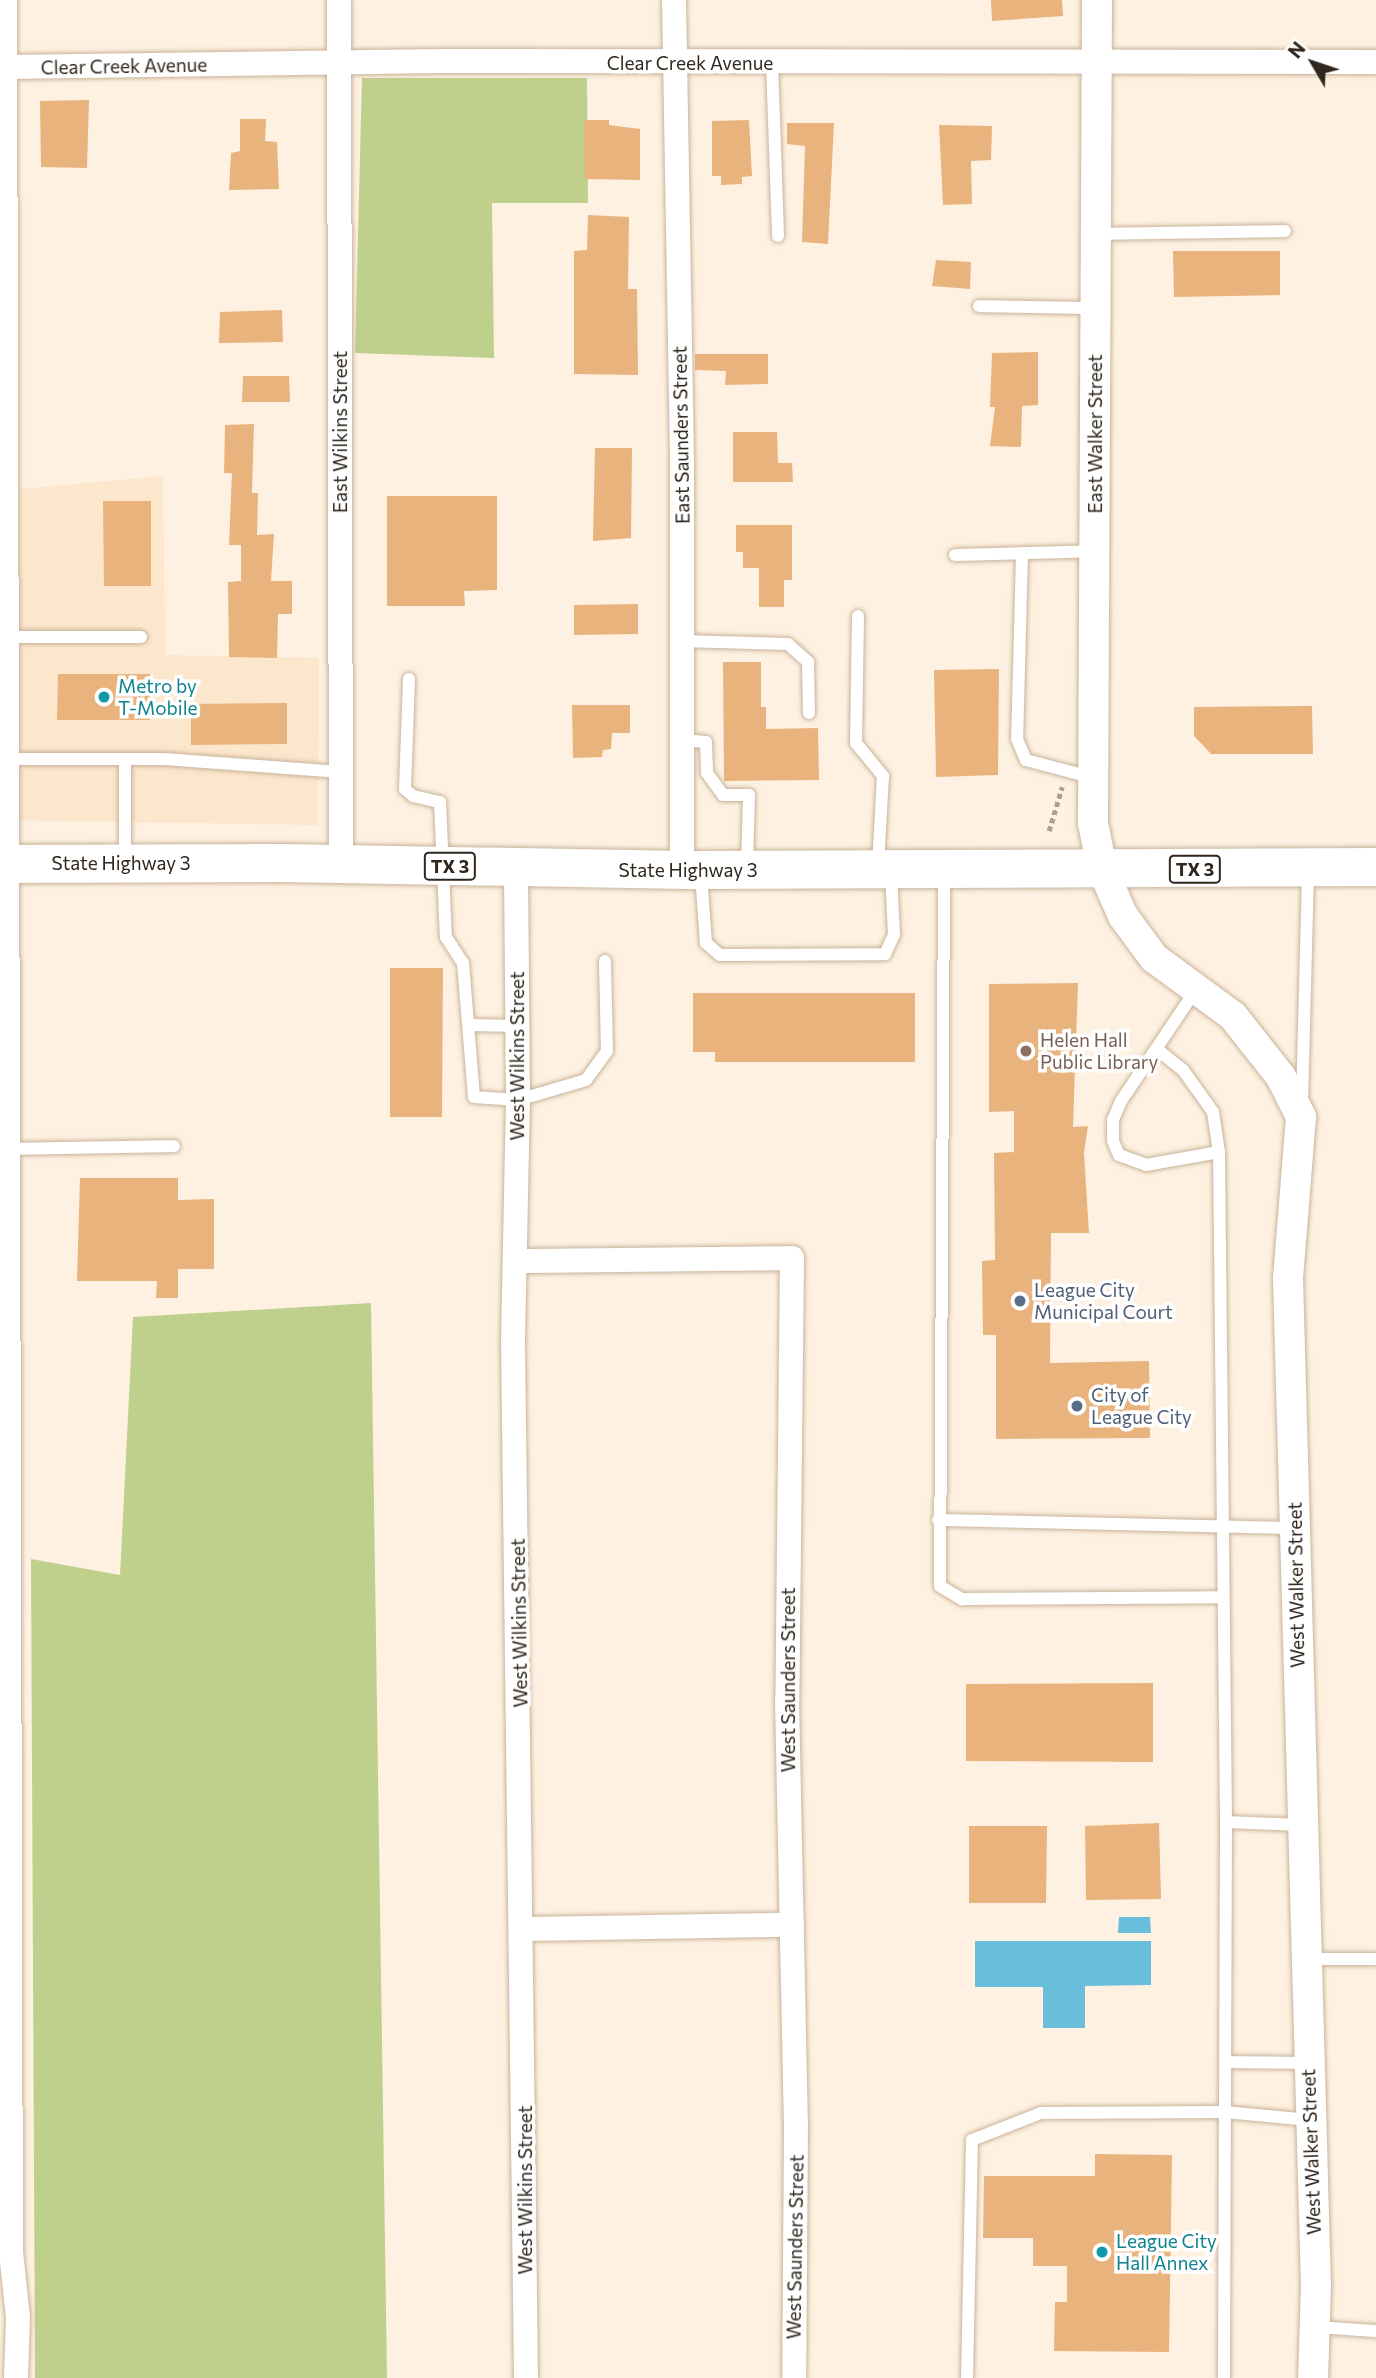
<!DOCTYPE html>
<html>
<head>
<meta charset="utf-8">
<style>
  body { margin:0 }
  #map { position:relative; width:1376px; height:2378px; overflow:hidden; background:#fef1e1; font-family:Commissioner,sans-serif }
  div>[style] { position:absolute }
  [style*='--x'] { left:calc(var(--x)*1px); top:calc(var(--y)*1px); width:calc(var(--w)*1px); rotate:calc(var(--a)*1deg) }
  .built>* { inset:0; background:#fce6cc }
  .green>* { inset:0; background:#bfcf8c }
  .water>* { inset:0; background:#68bedb }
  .building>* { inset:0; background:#e9b37e }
  .path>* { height:4.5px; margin-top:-2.25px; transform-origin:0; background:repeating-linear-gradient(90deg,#aba093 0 5px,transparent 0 8.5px) }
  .roads { filter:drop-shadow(0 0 2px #c8b39a) drop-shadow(0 0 2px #c8b39a) }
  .service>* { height:12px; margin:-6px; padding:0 6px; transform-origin:6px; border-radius:6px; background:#fff }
  .minor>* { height:24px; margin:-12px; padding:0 12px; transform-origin:12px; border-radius:12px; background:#fff }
  .tertiary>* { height:30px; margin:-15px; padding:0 15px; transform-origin:15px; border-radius:15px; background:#fff }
  .primary>* { height:38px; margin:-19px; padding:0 19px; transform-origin:19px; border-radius:19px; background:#fff }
  .dots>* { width:19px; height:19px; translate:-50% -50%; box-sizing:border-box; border:4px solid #fff; border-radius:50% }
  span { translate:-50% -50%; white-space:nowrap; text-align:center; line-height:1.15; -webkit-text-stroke:7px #fff; paint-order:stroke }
  .shield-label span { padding:2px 5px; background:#fff; border:2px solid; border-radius:5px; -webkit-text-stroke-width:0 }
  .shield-label { font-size:18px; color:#2f261d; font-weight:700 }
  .street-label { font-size:19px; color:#2f261d }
  .culture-label { font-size:19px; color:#0d838f }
  .left { translate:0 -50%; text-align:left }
  .education-label { font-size:19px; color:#785e54 }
  .service-label { font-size:19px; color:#4e5e75 }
  .north { position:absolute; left:1278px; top:28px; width:70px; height:70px; -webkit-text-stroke:5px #fff; paint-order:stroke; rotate:309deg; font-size:19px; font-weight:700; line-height:28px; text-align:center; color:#2f261d }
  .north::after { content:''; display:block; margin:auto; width:24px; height:32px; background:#2f261d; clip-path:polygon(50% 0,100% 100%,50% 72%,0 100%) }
</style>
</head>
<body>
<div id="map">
  <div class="built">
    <i style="clip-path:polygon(163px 476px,165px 655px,319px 658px,318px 825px,0 820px,0 491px)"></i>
  </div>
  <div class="green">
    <i style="clip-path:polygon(362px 78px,587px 78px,588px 203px,492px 203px,494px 358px,355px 353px)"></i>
    <i style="clip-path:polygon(371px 1303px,387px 2378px,35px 2378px,31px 1559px,120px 1575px,133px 1317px)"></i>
  </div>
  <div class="water">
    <i style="clip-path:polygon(1119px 1917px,1150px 1917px,1151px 1933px,1118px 1933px)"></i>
    <i style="clip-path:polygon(975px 1941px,1151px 1941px,1151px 1985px,1085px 1986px,1085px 2028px,1043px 2028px,1043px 1987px,975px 1987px)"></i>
  </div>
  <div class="building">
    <i style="clip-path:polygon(991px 0,1062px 0,1063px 16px,992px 21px)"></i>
    <i style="clip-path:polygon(89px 100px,87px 168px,41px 167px,40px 101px)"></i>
    <i style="clip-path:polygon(240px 119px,266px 119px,265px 141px,277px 142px,279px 189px,229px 190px,231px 153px,240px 151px)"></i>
    <i style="clip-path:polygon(584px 120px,609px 120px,609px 125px,640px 129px,640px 180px,585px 179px)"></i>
    <i style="clip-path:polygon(749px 120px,752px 176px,742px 177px,742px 184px,721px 185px,721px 176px,712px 176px,712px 121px)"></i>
    <i style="clip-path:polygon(787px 123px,834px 123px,828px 244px,802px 242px,805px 146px,787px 144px)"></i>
    <i style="clip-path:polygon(939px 125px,992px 126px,991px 160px,971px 161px,972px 204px,943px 205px)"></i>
    <i style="clip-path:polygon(588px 215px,629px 217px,628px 289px,637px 289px,638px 375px,574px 374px,574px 251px,587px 250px)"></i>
    <i style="clip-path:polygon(1173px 251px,1280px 251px,1280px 295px,1174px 297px)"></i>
    <i style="clip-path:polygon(936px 260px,971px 262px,970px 289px,932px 286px)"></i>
    <i style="clip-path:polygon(282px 310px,283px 342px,219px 343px,220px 312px)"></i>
    <i style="clip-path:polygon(1038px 352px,1038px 405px,1022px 406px,1021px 447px,990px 446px,995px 407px,990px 407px,992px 353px)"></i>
    <i style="clip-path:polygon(695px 354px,768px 354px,768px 384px,725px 385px,726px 371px,695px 370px)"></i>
    <i style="clip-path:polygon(243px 376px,289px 376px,290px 402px,242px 402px)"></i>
    <i style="clip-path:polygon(254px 424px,252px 493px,258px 493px,257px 535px,274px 534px,271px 581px,292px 581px,292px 614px,278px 614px,277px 658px,229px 657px,228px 582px,241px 581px,241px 545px,229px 545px,232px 473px,224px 473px,225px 425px)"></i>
    <i style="clip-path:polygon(733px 432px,777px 432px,778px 463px,792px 463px,793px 482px,733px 482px)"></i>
    <i style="clip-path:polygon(595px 448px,632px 448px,631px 538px,593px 541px)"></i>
    <i style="clip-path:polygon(387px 496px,497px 496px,497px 590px,464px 591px,465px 606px,387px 606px)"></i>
    <i style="clip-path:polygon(103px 501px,151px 501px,151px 586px,104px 586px)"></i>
    <i style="clip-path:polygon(736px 525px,792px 525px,792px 580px,784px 580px,784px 607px,759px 607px,759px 568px,743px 568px,743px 552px,736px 552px)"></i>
    <i style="clip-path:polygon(638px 604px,638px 634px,574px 635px,574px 605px)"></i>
    <i style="clip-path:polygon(723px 662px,761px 662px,761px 707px,766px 707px,766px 729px,818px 728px,819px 780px,724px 781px)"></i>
    <i style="clip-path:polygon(999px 669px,998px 775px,936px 777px,934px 670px)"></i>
    <i style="clip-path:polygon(58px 674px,150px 674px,150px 720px,57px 720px)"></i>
    <i style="clip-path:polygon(287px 703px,287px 744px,191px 745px,191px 704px)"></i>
    <i style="clip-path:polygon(572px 705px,630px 705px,630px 733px,612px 733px,611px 749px,603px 750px,602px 757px,573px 758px)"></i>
    <i style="clip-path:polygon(1312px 706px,1313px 754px,1211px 754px,1194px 736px,1194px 707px)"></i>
    <i style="clip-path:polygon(390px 968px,443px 968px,442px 1117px,390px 1117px)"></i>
    <i style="clip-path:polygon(1078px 983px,1073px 1127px,1088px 1126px,1084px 1152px,1089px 1233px,1051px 1233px,1050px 1363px,1149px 1361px,1150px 1438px,996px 1439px,996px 1335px,983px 1335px,982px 1261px,995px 1260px,994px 1153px,1014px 1152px,1014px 1111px,989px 1112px,989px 984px)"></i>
    <i style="clip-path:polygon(693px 993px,915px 993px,915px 1062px,715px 1062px,715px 1052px,693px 1052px)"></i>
    <i style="clip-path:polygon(80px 1178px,178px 1178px,178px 1200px,214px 1199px,214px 1269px,178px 1269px,178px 1298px,156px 1298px,157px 1281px,77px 1281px)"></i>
    <i style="clip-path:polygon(1153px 1683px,1153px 1762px,966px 1761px,966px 1684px)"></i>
    <i style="clip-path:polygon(1159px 1823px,1161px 1899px,1086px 1900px,1085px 1826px)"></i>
    <i style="clip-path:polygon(969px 1826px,1047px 1826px,1046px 1903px,969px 1903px)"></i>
    <i style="clip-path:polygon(1095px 2154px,1172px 2155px,1169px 2352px,1054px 2351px,1055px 2302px,1067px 2302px,1067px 2266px,1033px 2266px,1033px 2238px,983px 2238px,984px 2176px,1095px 2176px)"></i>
  </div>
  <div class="path">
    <i style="--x:1049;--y:831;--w:46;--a:-73.5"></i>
  </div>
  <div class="roads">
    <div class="service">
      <i style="--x:772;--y:63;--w:173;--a:88"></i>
      <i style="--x:1095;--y:234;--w:190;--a:-0.9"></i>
      <i style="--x:979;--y:306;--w:116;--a:1"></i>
      <i style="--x:1022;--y:553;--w:186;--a:91.5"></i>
      <i style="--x:1017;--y:739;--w:23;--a:67"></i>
      <i style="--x:1026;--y:760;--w:70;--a:14.8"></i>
      <i style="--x:955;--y:555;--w:140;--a:-1.6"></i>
      <i style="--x:858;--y:616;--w:127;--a:90.9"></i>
      <i style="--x:856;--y:743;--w:43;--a:50.7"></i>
      <i style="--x:883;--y:776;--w:90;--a:93.2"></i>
      <i style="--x:7;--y:637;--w:134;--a:0"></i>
      <i style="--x:682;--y:641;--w:106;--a:1.6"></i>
      <i style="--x:788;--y:644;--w:27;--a:42"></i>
      <i style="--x:808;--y:662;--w:51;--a:88.9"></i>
      <i style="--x:409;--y:679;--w:110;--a:92.1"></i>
      <i style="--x:405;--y:789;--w:11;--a:41"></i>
      <i style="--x:413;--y:796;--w:28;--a:13"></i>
      <i style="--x:440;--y:802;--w:135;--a:87.5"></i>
      <i style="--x:446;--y:937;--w:31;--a:57"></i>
      <i style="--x:463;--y:963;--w:134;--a:85.3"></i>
      <i style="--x:474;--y:1097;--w:44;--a:3.9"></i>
      <i style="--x:518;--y:1100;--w:71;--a:-16.4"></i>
      <i style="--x:586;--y:1080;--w:36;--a:-54"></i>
      <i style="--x:607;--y:1051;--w:90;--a:-91.3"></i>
      <i style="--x:682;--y:740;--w:24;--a:5"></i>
      <i style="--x:706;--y:742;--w:31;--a:88"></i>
      <i style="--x:707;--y:773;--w:27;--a:54"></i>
      <i style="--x:723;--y:795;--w:26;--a:0"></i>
      <i style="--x:749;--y:795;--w:71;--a:91.6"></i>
      <i style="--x:8;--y:759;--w:156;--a:0"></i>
      <i style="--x:164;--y:759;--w:177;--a:4.2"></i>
      <i style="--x:125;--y:759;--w:101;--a:90"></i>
      <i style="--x:944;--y:873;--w:713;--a:90.32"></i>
      <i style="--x:940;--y:1586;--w:26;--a:31"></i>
      <i style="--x:962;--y:1599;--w:260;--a:-0.4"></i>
      <i style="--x:701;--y:874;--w:69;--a:85.9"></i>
      <i style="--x:706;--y:943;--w:18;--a:41"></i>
      <i style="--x:720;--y:955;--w:165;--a:-0.3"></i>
      <i style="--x:885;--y:954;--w:21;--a:-65"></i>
      <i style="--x:894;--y:935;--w:61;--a:-92.8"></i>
      <i style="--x:1195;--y:991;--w:133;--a:123.9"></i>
      <i style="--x:1121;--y:1101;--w:21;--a:113"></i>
      <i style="--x:1113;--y:1120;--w:21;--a:90"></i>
      <i style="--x:1113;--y:1141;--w:15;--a:67"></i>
      <i style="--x:1119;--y:1155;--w:29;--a:20"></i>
      <i style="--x:1146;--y:1165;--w:74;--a:-10.1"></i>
      <i style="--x:1219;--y:1152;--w:670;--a:89.4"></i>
      <i style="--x:1226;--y:1822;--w:556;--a:90.21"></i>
      <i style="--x:470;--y:1025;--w:48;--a:1.2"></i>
      <i style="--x:1158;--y:1050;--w:32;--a:39"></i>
      <i style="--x:1183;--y:1070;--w:52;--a:54.5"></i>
      <i style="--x:1213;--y:1112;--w:40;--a:81.5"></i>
      <i style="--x:1302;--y:1102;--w:230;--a:-88.5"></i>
      <i style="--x:10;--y:1149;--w:164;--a:-1"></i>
      <i style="--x:938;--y:1520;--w:356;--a:1.3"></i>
      <i style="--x:1226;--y:1822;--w:76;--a:2.3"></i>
      <i style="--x:1305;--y:1959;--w:71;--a:0"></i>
      <i style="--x:1225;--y:2062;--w:83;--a:0.7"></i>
      <i style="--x:1315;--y:2327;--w:61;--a:3.8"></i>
      <i style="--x:967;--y:2378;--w:238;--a:-88.8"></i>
      <i style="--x:972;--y:2140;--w:74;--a:-21.4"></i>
      <i style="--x:1041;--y:2113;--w:184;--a:-0.3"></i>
      <i style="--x:1225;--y:2112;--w:85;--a:5.4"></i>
    </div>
    <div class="minor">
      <i style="--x:5;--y:0;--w:2252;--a:89.85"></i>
      <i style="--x:11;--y:2252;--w:65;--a:83.9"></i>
      <i style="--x:18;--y:2317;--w:61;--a:91.9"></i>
      <i style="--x:339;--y:0;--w:863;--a:89.87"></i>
      <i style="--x:674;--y:0;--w:463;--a:89"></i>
      <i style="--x:682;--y:463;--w:407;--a:90"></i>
      <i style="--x:5;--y:67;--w:437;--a:-0.8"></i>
      <i style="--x:442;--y:61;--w:934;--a:0.06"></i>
      <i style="--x:516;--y:867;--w:233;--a:89.5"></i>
      <i style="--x:518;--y:1100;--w:243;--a:91.2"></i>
      <i style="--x:513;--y:1343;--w:1035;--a:89.28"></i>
      <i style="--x:517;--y:1261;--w:275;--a:-0.6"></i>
      <i style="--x:792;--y:1258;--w:442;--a:90.6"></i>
      <i style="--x:787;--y:1700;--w:422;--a:88.8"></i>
      <i style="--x:796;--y:2122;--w:256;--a:90.4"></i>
      <i style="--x:523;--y:1929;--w:269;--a:-0.9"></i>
    </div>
    <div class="tertiary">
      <i style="--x:1097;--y:0;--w:823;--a:90.28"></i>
      <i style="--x:1093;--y:823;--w:46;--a:78.7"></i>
      <i style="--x:1102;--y:868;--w:52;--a:66.4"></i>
      <i style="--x:1123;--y:916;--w:52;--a:53.6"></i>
      <i style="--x:1154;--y:958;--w:98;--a:36.3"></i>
      <i style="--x:1233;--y:1016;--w:78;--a:51.8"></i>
      <i style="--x:1281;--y:1077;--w:45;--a:63.4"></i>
      <i style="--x:1301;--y:1117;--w:162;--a:94.6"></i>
      <i style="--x:1288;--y:1278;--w:1007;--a:88.41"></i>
      <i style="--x:1316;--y:2285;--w:93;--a:91.8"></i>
    </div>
    <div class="primary">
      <i style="--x:0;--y:864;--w:283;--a:-0.2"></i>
      <i style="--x:283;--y:863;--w:417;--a:1"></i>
      <i style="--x:700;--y:870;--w:676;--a:-0.25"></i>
    </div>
  </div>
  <div class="dots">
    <i style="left:104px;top:697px;background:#0f9aa8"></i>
    <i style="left:1026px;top:1051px;background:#8d6e63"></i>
    <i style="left:1020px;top:1301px;background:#5c6f8a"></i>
    <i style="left:1077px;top:1406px;background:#5c6f8a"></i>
    <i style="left:1102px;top:2252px;background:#0f9aa8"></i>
  </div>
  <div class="shield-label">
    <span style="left:450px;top:866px">TX 3</span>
    <span style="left:1195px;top:869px">TX 3</span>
  </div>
  <div class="street-label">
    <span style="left:690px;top:63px">Clear Creek Avenue</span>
    <span style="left:124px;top:66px;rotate:-1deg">Clear Creek Avenue</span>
    <span style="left:340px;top:432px;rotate:-90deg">East Wilkins Street</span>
    <span style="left:1095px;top:434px;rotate:-90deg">East Walker Street</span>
    <span style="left:681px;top:435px;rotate:-91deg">East Saunders Street</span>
    <span style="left:121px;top:863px">State Highway 3</span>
    <span style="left:688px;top:870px">State Highway 3</span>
    <span style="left:517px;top:1056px;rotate:-90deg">West Wilkins Street</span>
    <span style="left:1296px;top:1585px;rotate:-91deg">West Walker Street</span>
    <span style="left:519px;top:1623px;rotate:-91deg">West Wilkins Street</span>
    <span style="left:788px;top:1680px;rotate:-90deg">West Saunders Street</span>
    <span style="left:1311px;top:2152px;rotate:-92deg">West Walker Street</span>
    <span style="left:525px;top:2190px;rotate:-90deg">West Wilkins Street</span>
    <span style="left:795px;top:2247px;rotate:-89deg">West Saunders Street</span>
  </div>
  <div class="culture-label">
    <span class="left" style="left:118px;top:697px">Metro by<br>T-Mobile</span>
    <span class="left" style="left:1116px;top:2252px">League City<br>Hall Annex</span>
  </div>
  <div class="education-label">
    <span class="left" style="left:1040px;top:1051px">Helen Hall<br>Public Library</span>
  </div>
  <div class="service-label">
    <span class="left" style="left:1034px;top:1301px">League City<br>Municipal Court</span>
    <span class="left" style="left:1091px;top:1406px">City of<br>League City</span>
  </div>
  <div class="north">N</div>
</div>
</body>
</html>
